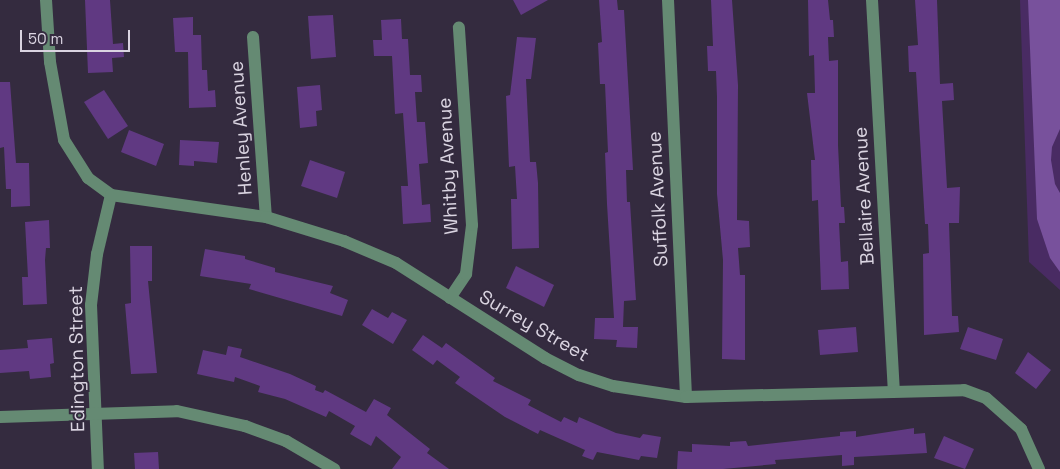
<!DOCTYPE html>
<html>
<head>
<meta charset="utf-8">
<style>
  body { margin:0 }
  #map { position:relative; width:1060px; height:469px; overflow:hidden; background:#342b3f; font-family:"Space Grotesk",sans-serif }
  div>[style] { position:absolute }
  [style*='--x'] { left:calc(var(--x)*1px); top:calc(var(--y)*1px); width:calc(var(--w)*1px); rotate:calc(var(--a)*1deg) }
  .green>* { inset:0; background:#492b63 }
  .forest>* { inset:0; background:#78519c }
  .building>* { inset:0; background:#603982 }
  .minor>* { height:12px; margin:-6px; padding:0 6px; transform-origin:6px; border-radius:6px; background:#658a73 }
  span { translate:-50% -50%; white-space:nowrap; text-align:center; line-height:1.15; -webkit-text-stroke:4px #342b3f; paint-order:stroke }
  .street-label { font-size:19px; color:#dad4e1 }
  .scale { position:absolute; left:20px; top:30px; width:110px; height:22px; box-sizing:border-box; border:2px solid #dad4e1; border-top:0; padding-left:6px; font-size:15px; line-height:18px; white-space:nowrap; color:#dad4e1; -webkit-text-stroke:4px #342b3f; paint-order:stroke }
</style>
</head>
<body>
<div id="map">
  <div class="green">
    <i style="clip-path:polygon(1020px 0,1060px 0,1060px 290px,1029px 262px)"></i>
  </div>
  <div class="forest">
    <i style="clip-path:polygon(1028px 0,1060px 0,1060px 129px,1052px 147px,1051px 160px,1055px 184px,1060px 193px,1060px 272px,1050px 258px,1037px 219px)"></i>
  </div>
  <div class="building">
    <i style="clip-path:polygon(85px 0,110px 0,113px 44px,123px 43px,124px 57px,112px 58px,113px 72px,88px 73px)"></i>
    <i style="clip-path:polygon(513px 0,548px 0,521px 15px)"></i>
    <i style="clip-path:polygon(599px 0,617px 0,618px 10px,624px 10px,633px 170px,626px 170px,627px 202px,630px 202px,636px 300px,624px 301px,623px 327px,638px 327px,637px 348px,616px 347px,617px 340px,594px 339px,595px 318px,614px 318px,607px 204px,605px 153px,608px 152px,605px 84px,600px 84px,598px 43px,602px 42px)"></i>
    <i style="clip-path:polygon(711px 0,732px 0,738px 85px,737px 220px,749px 221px,750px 247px,738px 248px,740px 275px,745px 275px,745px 360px,722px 359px,723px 260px,717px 194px,717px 97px,716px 71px,708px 71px,707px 46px,713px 46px)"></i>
    <i style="clip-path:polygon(808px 0,828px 0,830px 20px,833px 20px,834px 37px,828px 37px,829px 61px,838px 60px,838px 145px,841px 207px,844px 207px,845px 223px,839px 223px,841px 262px,848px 261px,849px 289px,821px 290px,818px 200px,812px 201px,811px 160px,815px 160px,807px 93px,815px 93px,814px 55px,809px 56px)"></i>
    <i style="clip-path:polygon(915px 0,937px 0,940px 84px,953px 83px,954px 100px,942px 101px,947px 188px,960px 187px,959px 223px,949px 223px,952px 316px,958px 316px,959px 332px,924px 335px,923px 254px,929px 253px,928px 224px,925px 224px,916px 72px,909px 72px,908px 46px,918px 45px)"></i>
    <i style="clip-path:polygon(333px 15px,336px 57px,311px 59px,308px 16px)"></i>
    <i style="clip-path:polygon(193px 17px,193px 35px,201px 35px,202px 70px,207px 70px,208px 91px,215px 90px,216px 107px,189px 108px,188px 52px,175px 52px,173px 18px)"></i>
    <i style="clip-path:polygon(401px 19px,402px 39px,408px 39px,410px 75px,421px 75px,422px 92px,415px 92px,417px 122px,425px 122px,428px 163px,419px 164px,422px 205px,430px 204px,431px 222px,403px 224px,401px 186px,408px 186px,403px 113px,395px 114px,392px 56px,374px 56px,373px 40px,382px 40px,381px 20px)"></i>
    <i style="clip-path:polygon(517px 37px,536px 38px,531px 79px,526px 79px,530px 162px,536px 162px,538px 183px,539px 248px,512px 249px,511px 199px,517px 199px,515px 166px,509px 167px,506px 96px,510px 95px)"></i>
    <i style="clip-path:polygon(0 82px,10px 82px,16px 163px,29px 163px,30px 206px,11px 207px,11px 189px,6px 189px,4px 147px,0 148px)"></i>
    <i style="clip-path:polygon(320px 85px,322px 110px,316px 111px,317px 126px,300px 128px,297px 87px)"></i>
    <i style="clip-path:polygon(104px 90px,128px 126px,108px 139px,84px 102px)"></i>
    <i style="clip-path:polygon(129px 130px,164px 144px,156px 166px,121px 152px)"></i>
    <i style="clip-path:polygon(180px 140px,219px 142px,217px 163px,194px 161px,194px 166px,179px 165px)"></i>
    <i style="clip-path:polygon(310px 160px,345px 172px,337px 198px,301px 186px)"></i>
    <i style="clip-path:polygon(49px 220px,50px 248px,46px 248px,45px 260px,47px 304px,23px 305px,22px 277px,28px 277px,25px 222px)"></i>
    <i style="clip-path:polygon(130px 246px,152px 246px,152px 281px,148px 281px,157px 373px,131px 374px,125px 304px,131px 303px)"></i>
    <i style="clip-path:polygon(205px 249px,245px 256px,245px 259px,275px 268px,275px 272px,333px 286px,330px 293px,348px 300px,342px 316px,249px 289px,251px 284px,200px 276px)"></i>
    <i style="clip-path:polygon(516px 266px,554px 285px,544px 307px,506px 288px)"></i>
    <i style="clip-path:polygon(372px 309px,388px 318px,392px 312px,407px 320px,393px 344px,362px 325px)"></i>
    <i style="clip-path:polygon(856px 327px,858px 352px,820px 355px,818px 330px)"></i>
    <i style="clip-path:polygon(968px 327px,1003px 339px,996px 360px,960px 349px)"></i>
    <i style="clip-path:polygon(423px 335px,442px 348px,446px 343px,495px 378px,493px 381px,531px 400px,528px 405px,561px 422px,564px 417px,577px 423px,579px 417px,616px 433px,640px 438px,643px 434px,661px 437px,657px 458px,641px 456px,639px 460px,597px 452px,593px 460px,582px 456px,585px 450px,540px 430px,538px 434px,505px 417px,455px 383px,460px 377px,437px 360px,433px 365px,412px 350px)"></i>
    <i style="clip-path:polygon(52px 338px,54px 363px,50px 364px,51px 377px,30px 379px,29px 371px,0 373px,0 350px,28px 348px,27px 340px)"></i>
    <i style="clip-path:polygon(228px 346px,242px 349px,240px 357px,290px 374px,316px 386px,315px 390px,323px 393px,325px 390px,366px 412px,374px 399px,391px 408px,387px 415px,430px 449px,427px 453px,449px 469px,392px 469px,401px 457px,376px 436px,371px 446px,350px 434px,355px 426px,329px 411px,326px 417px,285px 399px,258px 392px,260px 386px,235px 377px,234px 382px,197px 374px,203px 350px,226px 355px)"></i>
    <i style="clip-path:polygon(1028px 352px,1051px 370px,1036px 389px,1015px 373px)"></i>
    <i style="clip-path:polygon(914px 428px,914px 434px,925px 433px,927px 453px,854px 457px,854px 465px,842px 466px,842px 455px,775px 460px,776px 464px,723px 469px,677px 469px,678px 451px,692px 452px,692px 444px,730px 446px,730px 442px,746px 441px,748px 446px,840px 436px,840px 432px,856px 431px,856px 437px)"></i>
    <i style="clip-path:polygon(944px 436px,974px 449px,965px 469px,934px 458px)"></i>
    <i style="clip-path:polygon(158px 452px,159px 469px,135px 469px,134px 453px)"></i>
  </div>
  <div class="minor">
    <i style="--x:46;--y:0;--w:62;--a:86.3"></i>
    <i style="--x:50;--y:62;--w:79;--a:79.8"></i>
    <i style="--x:64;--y:140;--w:45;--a:57.7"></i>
    <i style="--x:88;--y:178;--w:29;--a:36"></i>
    <i style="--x:111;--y:195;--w:61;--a:103.3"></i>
    <i style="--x:97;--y:254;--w:51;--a:96.7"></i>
    <i style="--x:91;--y:305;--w:164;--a:87.6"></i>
    <i style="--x:668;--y:0;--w:397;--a:87.4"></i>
    <i style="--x:872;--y:0;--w:391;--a:86.8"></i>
    <i style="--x:253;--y:37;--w:180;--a:85.9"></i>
    <i style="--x:111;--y:195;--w:157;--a:8.1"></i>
    <i style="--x:266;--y:217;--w:82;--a:17.1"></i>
    <i style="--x:344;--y:241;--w:56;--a:22.9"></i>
    <i style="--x:396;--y:263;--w:177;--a:32.5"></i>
    <i style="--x:545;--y:358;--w:38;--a:27"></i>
    <i style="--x:579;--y:375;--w:36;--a:18"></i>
    <i style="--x:613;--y:386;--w:74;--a:8.6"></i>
    <i style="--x:686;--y:397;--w:278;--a:-1.4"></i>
    <i style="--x:964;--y:390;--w:23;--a:20"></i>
    <i style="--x:986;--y:398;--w:47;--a:41.5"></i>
    <i style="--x:1021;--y:429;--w:44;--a:65.8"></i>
    <i style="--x:450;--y:298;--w:29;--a:-56"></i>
    <i style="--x:466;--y:274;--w:49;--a:-83"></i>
    <i style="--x:472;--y:225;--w:198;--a:-93.8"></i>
    <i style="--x:0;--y:417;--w:177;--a:-1.9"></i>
    <i style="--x:177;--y:411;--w:70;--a:12.4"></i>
    <i style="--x:245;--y:426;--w:44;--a:20.1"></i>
    <i style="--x:286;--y:441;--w:56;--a:30.3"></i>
  </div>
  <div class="street-label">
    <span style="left:241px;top:128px;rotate:-94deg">Henley Avenue</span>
    <span style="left:448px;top:166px;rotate:-93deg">Whitby Avenue</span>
    <span style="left:864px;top:196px;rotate:-93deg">Bellaire Avenue</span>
    <span style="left:658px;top:199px;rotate:-93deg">Suffolk Avenue</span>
    <span style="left:534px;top:326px;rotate:30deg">Surrey Street</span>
    <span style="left:77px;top:359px;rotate:-91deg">Edington Street</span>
  </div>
  <div class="scale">50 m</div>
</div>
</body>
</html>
